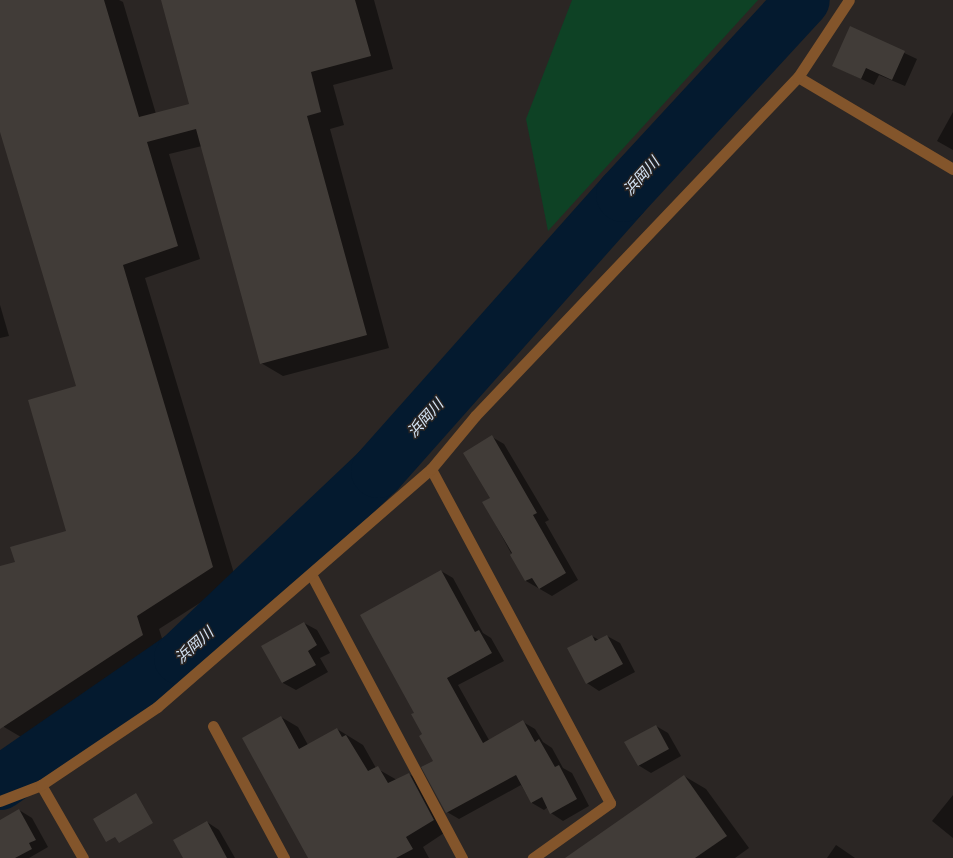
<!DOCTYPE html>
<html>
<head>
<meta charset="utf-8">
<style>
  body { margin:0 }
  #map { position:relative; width:953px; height:858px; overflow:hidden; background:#2b2624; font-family:Quicksand,"Noto Sans JP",sans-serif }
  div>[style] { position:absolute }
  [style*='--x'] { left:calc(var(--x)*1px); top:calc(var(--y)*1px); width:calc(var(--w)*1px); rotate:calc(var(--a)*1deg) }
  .green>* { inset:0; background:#0e4225 }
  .shadow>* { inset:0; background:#0007 }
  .river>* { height:54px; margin:-27px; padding:0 27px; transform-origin:27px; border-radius:27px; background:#041a2f }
  .building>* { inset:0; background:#413c38 }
  .minor>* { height:11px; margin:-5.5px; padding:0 5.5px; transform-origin:5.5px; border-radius:5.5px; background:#83552b }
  span { translate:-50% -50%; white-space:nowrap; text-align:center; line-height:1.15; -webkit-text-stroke:3px #2b2624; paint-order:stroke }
  .water-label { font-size:15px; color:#d5e6f8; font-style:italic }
</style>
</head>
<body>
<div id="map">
  <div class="green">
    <i style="clip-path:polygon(572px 0,758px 0,548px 231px,526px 119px)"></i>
  </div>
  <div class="shadow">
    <i style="clip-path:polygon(0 0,119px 0,123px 2px,156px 114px,190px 105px,162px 0,374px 0,393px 69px,333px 85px,344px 125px,330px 129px,389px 348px,283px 376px,261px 363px,202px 146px,169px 154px,200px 259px,145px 278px,236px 580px,159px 629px,165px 648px,26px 740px,4px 727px,0 714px,0 567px,16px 563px,67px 532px,78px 387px,0 129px)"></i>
    <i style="clip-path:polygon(851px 28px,917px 59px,905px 86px,879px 75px,874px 85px,834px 66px)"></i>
    <i style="clip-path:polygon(953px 112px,953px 150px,937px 141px)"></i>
    <i style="clip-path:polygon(0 305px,9px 336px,0 338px)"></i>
    <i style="clip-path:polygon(492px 437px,504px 444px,549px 520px,545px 522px,578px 580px,552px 596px,526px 581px,484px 503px,491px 498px)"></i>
    <i style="clip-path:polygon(441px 571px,453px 578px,483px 633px,491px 638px,504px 661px,458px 685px,489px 740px,523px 722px,535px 729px,543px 742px,552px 748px,563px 768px,572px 773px,589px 806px,563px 821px,551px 813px,548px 807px,544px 810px,532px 803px,521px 785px,459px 819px,447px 812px,434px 761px,416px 713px)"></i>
    <i style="clip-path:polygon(304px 623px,317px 630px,330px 653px,320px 658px,328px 672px,296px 690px,283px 683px,262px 646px)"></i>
    <i style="clip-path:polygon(592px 636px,599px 640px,607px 636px,620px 643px,635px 672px,599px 691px,587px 683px)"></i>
    <i style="clip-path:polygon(281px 717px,298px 727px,308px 745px,337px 729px,363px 745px,376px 768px,397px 780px,409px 774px,425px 784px,450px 829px,423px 847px,429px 858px,308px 858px)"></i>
    <i style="clip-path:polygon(656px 726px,668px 733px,681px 756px,651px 773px,638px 765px)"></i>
    <i style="clip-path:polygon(684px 776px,706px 789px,749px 848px,735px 858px,567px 858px)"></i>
    <i style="clip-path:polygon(953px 795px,953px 838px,932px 821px)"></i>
    <i style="clip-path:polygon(19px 810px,32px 818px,48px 847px,29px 858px,0 858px,0 821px)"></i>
    <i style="clip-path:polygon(207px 822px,219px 830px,235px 858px,184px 858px)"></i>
    <i style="clip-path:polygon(836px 845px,842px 849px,855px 858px,827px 858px)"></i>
  </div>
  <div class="river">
    <i style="--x:0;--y:783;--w:220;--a:-34.6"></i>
    <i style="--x:181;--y:658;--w:272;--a:-43.5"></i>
    <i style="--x:378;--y:471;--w:369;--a:-48.4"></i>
    <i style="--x:623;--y:195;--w:265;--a:-47.3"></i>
  </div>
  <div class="building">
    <i style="clip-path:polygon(0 0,104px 0,139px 117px,189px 104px,161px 0,355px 0,371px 56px,311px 72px,321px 112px,307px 116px,367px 335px,260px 364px,196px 129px,147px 142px,178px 246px,123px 265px,213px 567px,137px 616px,143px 635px,0 729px,0 566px,15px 562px,10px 547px,66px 531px,28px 400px,76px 386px,0 132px)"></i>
    <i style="clip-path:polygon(850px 26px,905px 51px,892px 80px,866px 68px,861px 79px,832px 66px)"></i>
    <i style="clip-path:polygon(492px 435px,537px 513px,533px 515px,566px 573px,539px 589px,532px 578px,525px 581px,510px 555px,512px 553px,482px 502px,490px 498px,463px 453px)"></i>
    <i style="clip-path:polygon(441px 570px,475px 632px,479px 630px,492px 653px,447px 678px,483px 743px,523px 720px,535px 742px,539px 739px,555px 767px,559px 765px,577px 799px,550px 814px,542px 797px,531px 803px,516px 775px,446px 813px,421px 767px,433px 761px,419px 736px,422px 734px,411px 714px,414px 713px,360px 615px)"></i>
    <i style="clip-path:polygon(304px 622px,317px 645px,308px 651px,316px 665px,282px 683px,261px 646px)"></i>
    <i style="clip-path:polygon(592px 635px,595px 641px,607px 635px,623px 664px,586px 684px,567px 648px)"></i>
    <i style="clip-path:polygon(281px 716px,299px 749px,337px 728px,342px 737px,346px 735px,368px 771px,378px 766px,388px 783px,409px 773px,434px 820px,406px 837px,413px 849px,396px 858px,308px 858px,242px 738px)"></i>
    <i style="clip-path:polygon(656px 725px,669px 749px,638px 766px,624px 742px)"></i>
    <i style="clip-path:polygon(684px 775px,727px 836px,695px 858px,565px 858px)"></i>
    <i style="clip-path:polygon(136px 793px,153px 823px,119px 843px,115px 837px,106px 842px,93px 819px)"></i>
    <i style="clip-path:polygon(19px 809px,36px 840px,29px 843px,32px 849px,15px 858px,0 858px,0 820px)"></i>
    <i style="clip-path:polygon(207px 821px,227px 858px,183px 858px,173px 840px)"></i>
  </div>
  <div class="minor">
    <i style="--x:798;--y:77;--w:180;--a:30.7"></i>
    <i style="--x:431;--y:469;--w:379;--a:61.8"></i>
    <i style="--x:610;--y:803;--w:95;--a:144.5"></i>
    <i style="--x:311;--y:574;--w:322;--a:62"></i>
    <i style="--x:213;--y:726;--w:150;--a:61.7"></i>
    <i style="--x:41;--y:785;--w:84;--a:60.1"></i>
    <i style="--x:0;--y:801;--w:44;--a:-21.3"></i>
    <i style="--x:41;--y:785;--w:140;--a:-33.9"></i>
    <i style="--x:157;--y:707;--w:363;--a:-41"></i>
    <i style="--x:431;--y:469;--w:69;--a:-50.3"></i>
    <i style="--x:475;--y:416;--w:468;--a:-46.4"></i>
    <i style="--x:798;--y:77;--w:92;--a:-56.5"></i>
  </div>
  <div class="water-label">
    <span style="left:641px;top:176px;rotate:-48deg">浜岡川</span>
    <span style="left:425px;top:418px;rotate:-48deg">浜岡川</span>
    <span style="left:194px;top:645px;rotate:-42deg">浜岡川</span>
  </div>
</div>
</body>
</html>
